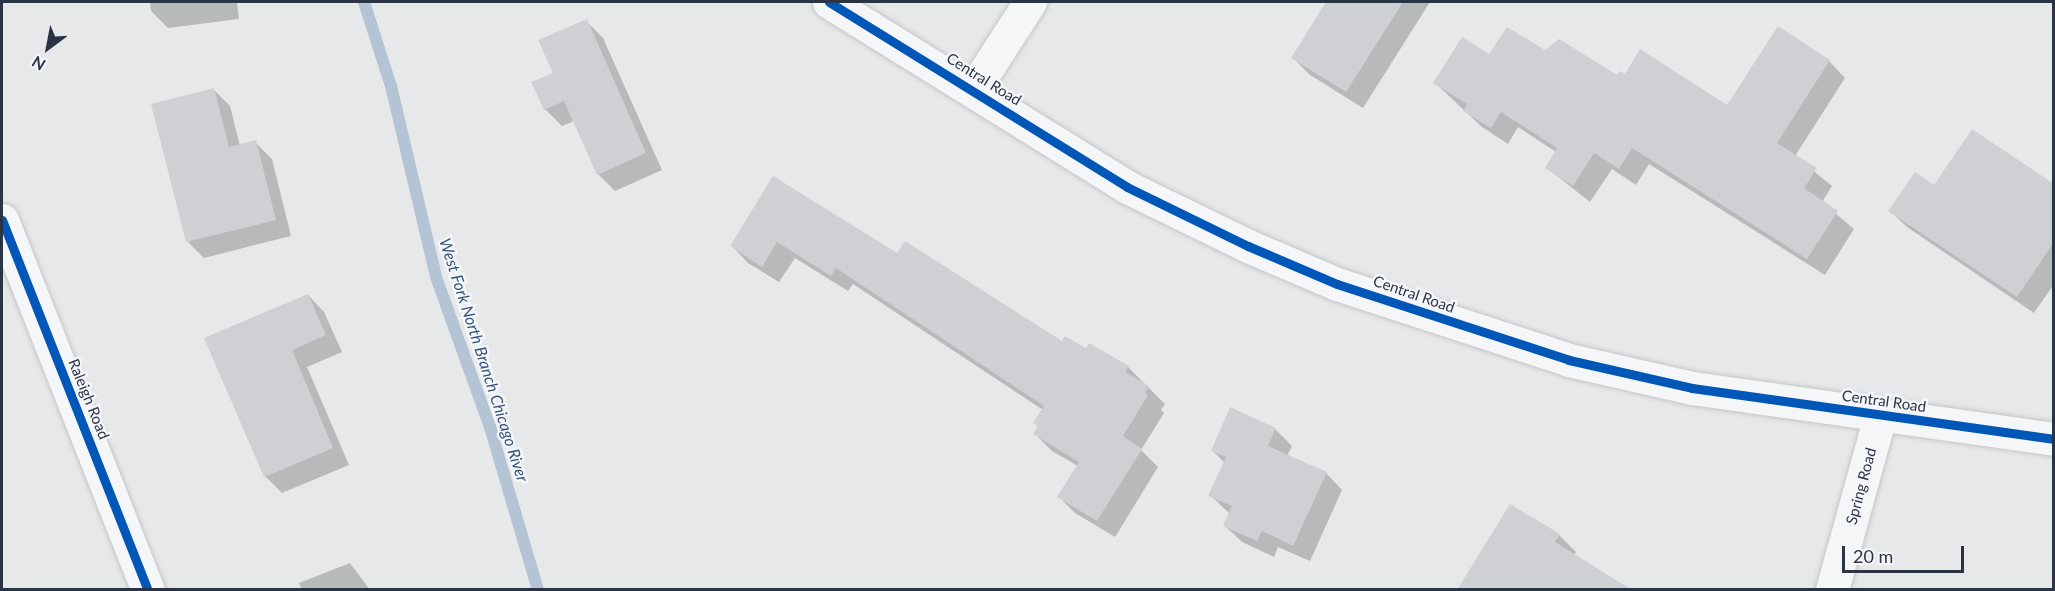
<!DOCTYPE html>
<html>
<head>
<meta charset="utf-8">
<style>
  body { margin:0 }
  #map { position:relative; width:2055px; height:591px; overflow:hidden; background:#e6e8ea; font-family:Lato,sans-serif }
  div>[style] { position:absolute }
  [style*='--x'] { left:calc(var(--x)*1px); top:calc(var(--y)*1px); width:calc(var(--w)*1px); rotate:calc(var(--a)*1deg) }
  .shadow>* { inset:0; background:#0003 }
  .stream>* { height:12px; margin:-6px; padding:0 6px; transform-origin:6px; border-radius:6px; background:#b4c4d5 }
  .building>* { inset:0; background:#ced0d3 }
  .roads { filter:drop-shadow(0 0 2px #c4c6c8) drop-shadow(0 0 2px #c4c6c8) }
  .minor>* { height:33px; margin:-16.5px; padding:0 16.5px; transform-origin:16.5px; border-radius:16.5px; background:#f5f6f7 }
  .cycleway>* { height:9px; margin:-4.5px; padding:0 4.5px; transform-origin:4.5px; border-radius:4.5px; background:#0057b8 }
  span { translate:-50% -50%; white-space:nowrap; text-align:center; line-height:1.15; -webkit-text-stroke:5px #f4f6f9; paint-order:stroke }
  .street-label { font-size:15px; color:#2b3445 }
  .water-label { font-size:16px; color:#34527a; font-style:italic }
  .frame { position:absolute; inset:0; border:3px solid #2b3445; pointer-events:none }
  .north { position:absolute; left:18px; top:18px; width:60px; height:60px; -webkit-text-stroke:4px #f4f6f9; paint-order:stroke; rotate:212deg; font-size:16px; font-weight:700; line-height:24px; text-align:center; color:#2b3445 }
  .north::after { content:''; display:block; margin:auto; width:21px; height:27px; background:#2b3445; clip-path:polygon(50% 0,100% 100%,50% 72%,0 100%) }
  .scale { position:absolute; left:1842px; top:546px; width:122px; height:27px; box-sizing:border-box; border:3px solid #2b3445; border-top:0; padding-left:8px; font-size:18px; line-height:21px; white-space:nowrap; color:#2b3445; -webkit-text-stroke:4px #f4f6f9; paint-order:stroke }
</style>
</head>
<body>
<div id="map">
  <div class="shadow">
    <i style="clip-path:polygon(150px 2px,237px 2px,239px 19px,168px 28px,151px 11px)"></i>
    <i style="clip-path:polygon(1328px 2px,1430px 2px,1363px 108px,1310px 75px,1293px 58px)"></i>
    <i style="clip-path:polygon(586px 21px,603px 38px,662px 170px,615px 191px,598px 174px,574px 121px,562px 126px,545px 109px,533px 83px,555px 73px)"></i>
    <i style="clip-path:polygon(1545px 52px,1617px 77px,1728px 107px,1829px 61px,1845px 78px,1795px 156px,1832px 186px,1822px 202px,1854px 229px,1825px 275px,1649px 164px,1636px 185px,1612px 169px,1590px 202px,1547px 168px,1556px 152px,1518px 127px,1508px 144px,1482px 127px,1435px 83px,1490px 56px)"></i>
    <i style="clip-path:polygon(213px 89px,230px 106px,240px 146px,255px 142px,272px 159px,291px 236px,204px 258px,187px 241px)"></i>
    <i style="clip-path:polygon(773px 178px,898px 255px,1063px 343px,1128px 367px,1165px 404px,1161px 410px,1164px 413px,1141px 450px,1158px 467px,1115px 537px,1075px 513px,1059px 497px,1078px 466px,1052px 451px,1035px 434px,1043px 410px,853px 284px,848px 291px,795px 258px,779px 282px,748px 263px,732px 246px)"></i>
    <i style="clip-path:polygon(2054px 186px,2054px 284px,2034px 313px,1907px 227px,1890px 211px,1935px 187px)"></i>
    <i style="clip-path:polygon(308px 295px,324px 312px,342px 352px,307px 367px,349px 465px,282px 493px,265px 476px,206px 338px)"></i>
    <i style="clip-path:polygon(1275px 429px,1292px 446px,1287px 456px,1326px 473px,1342px 490px,1310px 561px,1278px 547px,1274px 557px,1242px 542px,1225px 526px,1230px 514px,1210px 495px,1225px 463px,1212px 450px)"></i>
    <i style="clip-path:polygon(1559px 535px,1576px 552px,1574px 555px,1474px 590px)"></i>
    <i style="clip-path:polygon(350px 563px,370px 590px,302px 590px,299px 583px)"></i>
  </div>
  <div class="stream">
    <i style="--x:364;--y:2;--w:88;--a:72.2"></i>
    <i style="--x:391;--y:86;--w:196;--a:76.7"></i>
    <i style="--x:436;--y:277;--w:159;--a:70.2"></i>
    <i style="--x:490;--y:427;--w:170;--a:73.6"></i>
  </div>
  <div class="building">
    <i style="clip-path:polygon(1326px 2px,1403px 2px,1346px 92px,1291px 58px)"></i>
    <i style="clip-path:polygon(587px 19px,646px 153px,597px 175px,564px 101px,544px 110px,531px 82px,553px 73px,538px 40px)"></i>
    <i style="clip-path:polygon(1778px 26px,1830px 60px,1777px 143px,1817px 168px,1804px 188px,1838px 211px,1807px 259px,1632px 148px,1619px 169px,1594px 153px,1573px 186px,1545px 168px,1557px 148px,1501px 112px,1491px 128px,1463px 111px,1467px 104px,1433px 83px,1462px 37px,1489px 54px,1507px 27px,1545px 50px,1559px 39px,1617px 75px,1620px 71px,1625px 74px,1640px 49px,1727px 105px)"></i>
    <i style="clip-path:polygon(214px 88px,229px 147px,256px 140px,276px 220px,186px 242px,151px 104px)"></i>
    <i style="clip-path:polygon(1972px 129px,2054px 184px,2054px 242px,2017px 297px,1888px 211px,1915px 172px,1934px 185px)"></i>
    <i style="clip-path:polygon(773px 176px,897px 253px,905px 241px,1062px 341px,1065px 336px,1086px 348px,1089px 343px,1129px 366px,1125px 372px,1149px 386px,1145px 393px,1148px 395px,1123px 436px,1142px 449px,1097px 521px,1057px 497px,1079px 462px,1033px 434px,1038px 426px,1033px 423px,1044px 406px,836px 268px,831px 276px,777px 242px,762px 267px,730px 246px)"></i>
    <i style="clip-path:polygon(308px 294px,326px 335px,292px 350px,333px 448px,264px 477px,204px 338px)"></i>
    <i style="clip-path:polygon(1230px 407px,1276px 428px,1268px 446px,1327px 472px,1293px 546px,1262px 531px,1257px 541px,1223px 526px,1232px 506px,1208px 496px,1226px 457px,1211px 451px)"></i>
    <i style="clip-path:polygon(1510px 504px,1560px 534px,1555px 542px,1632px 590px,1457px 590px)"></i>
  </div>
  <div class="roads">
    <div class="minor">
      <i style="--x:829;--y:2;--w:351;--a:31.8"></i>
      <i style="--x:1127;--y:187;--w:135;--a:26"></i>
      <i style="--x:1248;--y:246;--w:97;--a:23.1"></i>
      <i style="--x:1337;--y:284;--w:244;--a:18.1"></i>
      <i style="--x:1569;--y:360;--w:126;--a:12.8"></i>
      <i style="--x:1692;--y:388;--w:366;--a:8"></i>
      <i style="--x:973;--y:90;--w:105;--a:-57.1"></i>
      <i style="--x:2;--y:220;--w:398;--a:68.5"></i>
      <i style="--x:1832;--y:590;--w:180;--a:-74.6"></i>
    </div>
  </div>
  <div class="cycleway">
    <i style="--x:829;--y:2;--w:351;--a:31.8"></i>
    <i style="--x:1127;--y:187;--w:135;--a:26"></i>
    <i style="--x:1248;--y:246;--w:97;--a:23.1"></i>
    <i style="--x:1337;--y:284;--w:244;--a:18.1"></i>
    <i style="--x:1569;--y:360;--w:126;--a:12.8"></i>
    <i style="--x:1692;--y:388;--w:366;--a:8"></i>
    <i style="--x:2;--y:220;--w:398;--a:68.5"></i>
  </div>
  <div class="street-label">
    <span style="left:984px;top:79px;rotate:32deg">Central Road</span>
    <span style="left:1414px;top:294px;rotate:19deg">Central Road</span>
    <span style="left:89px;top:399px;rotate:68deg">Raleigh Road</span>
    <span style="left:1884px;top:401px;rotate:8deg">Central Road</span>
    <span style="left:1861px;top:486px;rotate:-75deg">Spring Road</span>
  </div>
  <div class="water-label">
    <span style="left:484px;top:360px;rotate:72deg">West Fork North Branch Chicago River</span>
  </div>
  <div class="frame"></div>
  <div class="north">N</div>
  <div class="scale">20 m</div>
</div>
</body>
</html>
